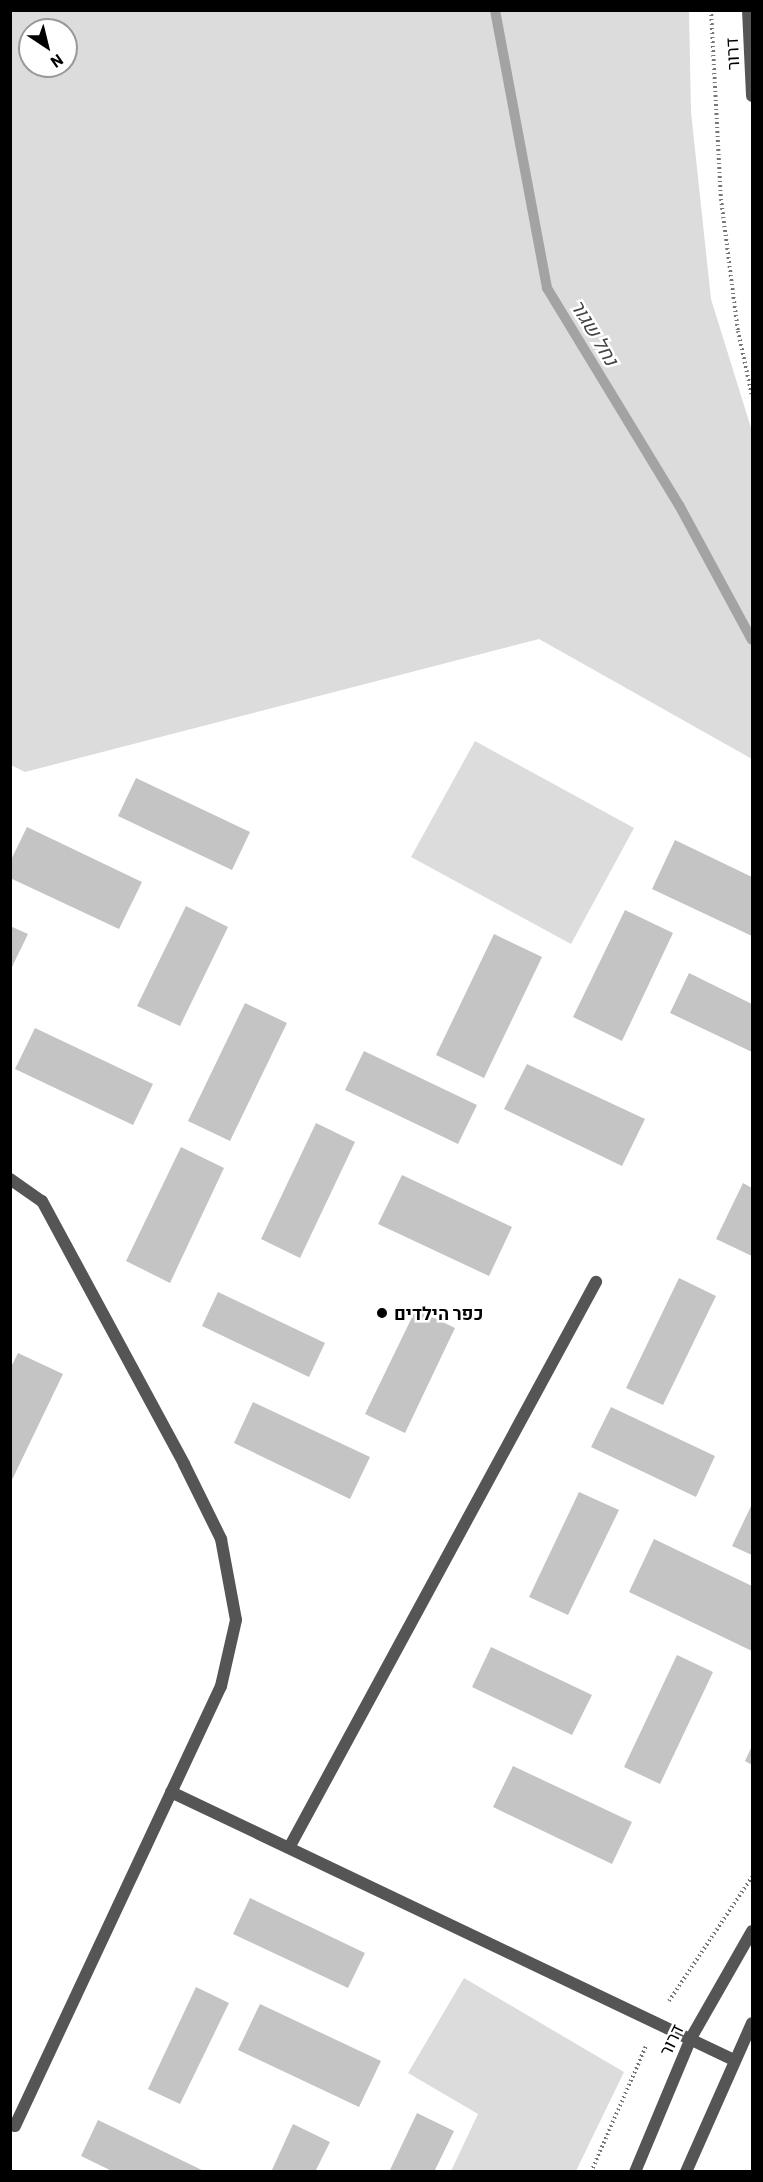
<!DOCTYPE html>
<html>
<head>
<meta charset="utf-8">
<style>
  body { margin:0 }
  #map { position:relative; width:763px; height:2182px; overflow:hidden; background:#fff; font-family:Barlow,Heebo,sans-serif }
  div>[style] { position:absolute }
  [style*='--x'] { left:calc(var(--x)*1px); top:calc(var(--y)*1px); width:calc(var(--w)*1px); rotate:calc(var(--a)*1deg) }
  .green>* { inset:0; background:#dcdcdc }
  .stream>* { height:10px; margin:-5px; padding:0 5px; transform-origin:5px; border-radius:5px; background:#a3a3a3 }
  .building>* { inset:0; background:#c4c4c4 }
  .path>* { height:4px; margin-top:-2px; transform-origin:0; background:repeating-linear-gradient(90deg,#777 0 1.5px,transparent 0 4.5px) }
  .minor>* { height:12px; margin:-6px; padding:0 6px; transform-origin:6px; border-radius:6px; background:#555 }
  .tertiary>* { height:12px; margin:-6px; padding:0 6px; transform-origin:6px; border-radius:6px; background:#555 }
  .dots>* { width:16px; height:16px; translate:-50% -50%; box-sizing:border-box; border:3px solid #fff; border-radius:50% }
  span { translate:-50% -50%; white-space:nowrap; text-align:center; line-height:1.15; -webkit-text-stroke:5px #fff; paint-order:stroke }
  .street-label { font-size:18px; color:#000 }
  .poi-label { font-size:18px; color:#000; font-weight:700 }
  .left { translate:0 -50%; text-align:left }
  .water-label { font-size:20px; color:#444; font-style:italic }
  .frame { position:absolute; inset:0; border:12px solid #000; pointer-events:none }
  .north { position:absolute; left:18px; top:18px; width:60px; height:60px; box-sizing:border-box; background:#fff; border:2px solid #999; border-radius:50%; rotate:145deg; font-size:16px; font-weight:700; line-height:24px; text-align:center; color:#000 }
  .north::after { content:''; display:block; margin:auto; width:21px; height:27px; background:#000; clip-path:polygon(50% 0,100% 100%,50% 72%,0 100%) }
</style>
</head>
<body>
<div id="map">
  <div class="green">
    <i style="clip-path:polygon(evenodd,11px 10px,689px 11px,691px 112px,711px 299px,752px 431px,752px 759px,539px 639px,25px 772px,11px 765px,11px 10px,30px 30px,66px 30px,66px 66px,30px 66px,30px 30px)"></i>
    <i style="clip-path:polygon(475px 741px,634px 828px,571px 944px,411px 857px)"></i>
    <i style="clip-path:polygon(464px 1978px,624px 2072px,576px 2171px,451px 2171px,478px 2114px,408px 2073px)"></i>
  </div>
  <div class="stream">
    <i style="--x:495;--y:10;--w:283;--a:79.4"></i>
    <i style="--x:547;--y:288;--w:254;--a:58.7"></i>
    <i style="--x:679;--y:505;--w:153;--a:61.6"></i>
  </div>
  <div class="building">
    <i style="clip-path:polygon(136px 778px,250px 832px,232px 870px,118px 816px)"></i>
    <i style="clip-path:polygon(27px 827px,142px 882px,119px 929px,10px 878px,10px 862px)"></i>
    <i style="clip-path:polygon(675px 840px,752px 877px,752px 936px,652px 889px)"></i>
    <i style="clip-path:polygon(186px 906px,228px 927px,180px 1026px,137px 1006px)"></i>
    <i style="clip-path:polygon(625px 910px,673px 933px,622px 1041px,573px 1017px)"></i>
    <i style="clip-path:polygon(10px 926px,28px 934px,10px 971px)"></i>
    <i style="clip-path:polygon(494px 934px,542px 957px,484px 1078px,436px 1055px)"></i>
    <i style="clip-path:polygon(689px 973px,752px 1004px,752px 1052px,670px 1013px)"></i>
    <i style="clip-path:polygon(245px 1003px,287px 1023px,230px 1141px,188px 1121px)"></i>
    <i style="clip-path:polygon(35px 1028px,153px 1084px,133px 1125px,15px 1069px)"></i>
    <i style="clip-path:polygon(364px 1051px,477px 1105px,458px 1144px,345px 1090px)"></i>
    <i style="clip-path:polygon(527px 1064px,645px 1119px,622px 1166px,504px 1109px)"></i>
    <i style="clip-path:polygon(316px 1123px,355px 1142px,300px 1258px,261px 1239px)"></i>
    <i style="clip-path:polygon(181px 1147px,224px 1168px,170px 1283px,126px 1261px)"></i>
    <i style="clip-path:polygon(402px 1175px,512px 1227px,489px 1276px,378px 1224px)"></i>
    <i style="clip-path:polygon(743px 1183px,752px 1188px,752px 1256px,716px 1239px)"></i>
    <i style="clip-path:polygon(679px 1278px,716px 1296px,663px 1405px,626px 1388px)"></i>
    <i style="clip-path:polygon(218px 1292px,325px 1343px,309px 1377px,202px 1326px)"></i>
    <i style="clip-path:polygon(416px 1309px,455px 1328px,405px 1433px,365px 1414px)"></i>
    <i style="clip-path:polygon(18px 1353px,63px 1374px,10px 1484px,10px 1369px)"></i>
    <i style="clip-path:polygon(253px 1402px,370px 1457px,350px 1499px,234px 1443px)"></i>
    <i style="clip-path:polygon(611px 1407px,715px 1456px,696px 1497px,591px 1447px)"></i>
    <i style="clip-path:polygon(579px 1492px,619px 1510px,568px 1615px,529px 1597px)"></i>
    <i style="clip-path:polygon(752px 1504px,752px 1555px,732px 1546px)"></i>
    <i style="clip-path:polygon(654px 1539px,752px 1586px,752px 1651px,629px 1592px)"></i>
    <i style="clip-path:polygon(491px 1647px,592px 1695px,572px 1735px,472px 1687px)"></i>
    <i style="clip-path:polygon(677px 1655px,713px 1672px,660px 1784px,624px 1767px)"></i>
    <i style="clip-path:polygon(752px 1746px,752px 1765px,745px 1761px)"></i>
    <i style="clip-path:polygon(513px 1766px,632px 1822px,612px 1864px,493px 1807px)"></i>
    <i style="clip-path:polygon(250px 1898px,365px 1953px,348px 1988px,233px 1934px)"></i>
    <i style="clip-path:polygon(196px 1987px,229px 2003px,180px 2104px,148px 2089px)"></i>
    <i style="clip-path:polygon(260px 2004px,381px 2061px,359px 2107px,238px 2050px)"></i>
    <i style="clip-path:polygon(417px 2113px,454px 2131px,434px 2172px,389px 2172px)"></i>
    <i style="clip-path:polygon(98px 2120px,206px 2172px,114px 2172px,81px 2156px)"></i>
    <i style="clip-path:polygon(293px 2124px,330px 2142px,315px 2172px,271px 2172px)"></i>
  </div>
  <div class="path">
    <i style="--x:711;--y:10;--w:189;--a:87"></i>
    <i style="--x:721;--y:199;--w:133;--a:82.7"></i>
    <i style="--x:738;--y:331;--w:66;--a:77.8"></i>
    <i style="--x:669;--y:2001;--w:149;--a:-56.2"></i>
    <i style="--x:591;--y:2172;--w:137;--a:-66.4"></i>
  </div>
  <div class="minor">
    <i style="--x:10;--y:1179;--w:39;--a:35"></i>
    <i style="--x:42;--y:1201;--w:299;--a:61.6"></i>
    <i style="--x:184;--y:1464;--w:84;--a:63.7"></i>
    <i style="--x:221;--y:1539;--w:82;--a:79.5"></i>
    <i style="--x:236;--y:1620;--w:68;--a:102.8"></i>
    <i style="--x:221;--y:1686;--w:486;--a:115.1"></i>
    <i style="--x:171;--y:1792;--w:624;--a:25.46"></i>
    <i style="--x:290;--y:1846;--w:642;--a:-61.52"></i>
  </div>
  <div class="tertiary">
    <i style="--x:748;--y:10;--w:86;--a:87.3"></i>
    <i style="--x:635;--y:2172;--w:145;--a:-67.3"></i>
    <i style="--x:691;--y:2038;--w:123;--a:-60.3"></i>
    <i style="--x:686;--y:2172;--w:163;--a:-66.1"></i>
  </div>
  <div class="dots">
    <i style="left:382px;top:1313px;background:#000"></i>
  </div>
  <div class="street-label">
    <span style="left:732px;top:54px;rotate:-93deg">דרור</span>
    <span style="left:671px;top:2040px;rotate:-64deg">דרור</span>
  </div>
  <div class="poi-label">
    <span class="left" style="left:394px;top:1313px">כפר הילדים</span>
  </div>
  <div class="water-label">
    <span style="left:595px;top:332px;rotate:59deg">נחל שגור</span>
  </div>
  <div class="frame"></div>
  <div class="north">N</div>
</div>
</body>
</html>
